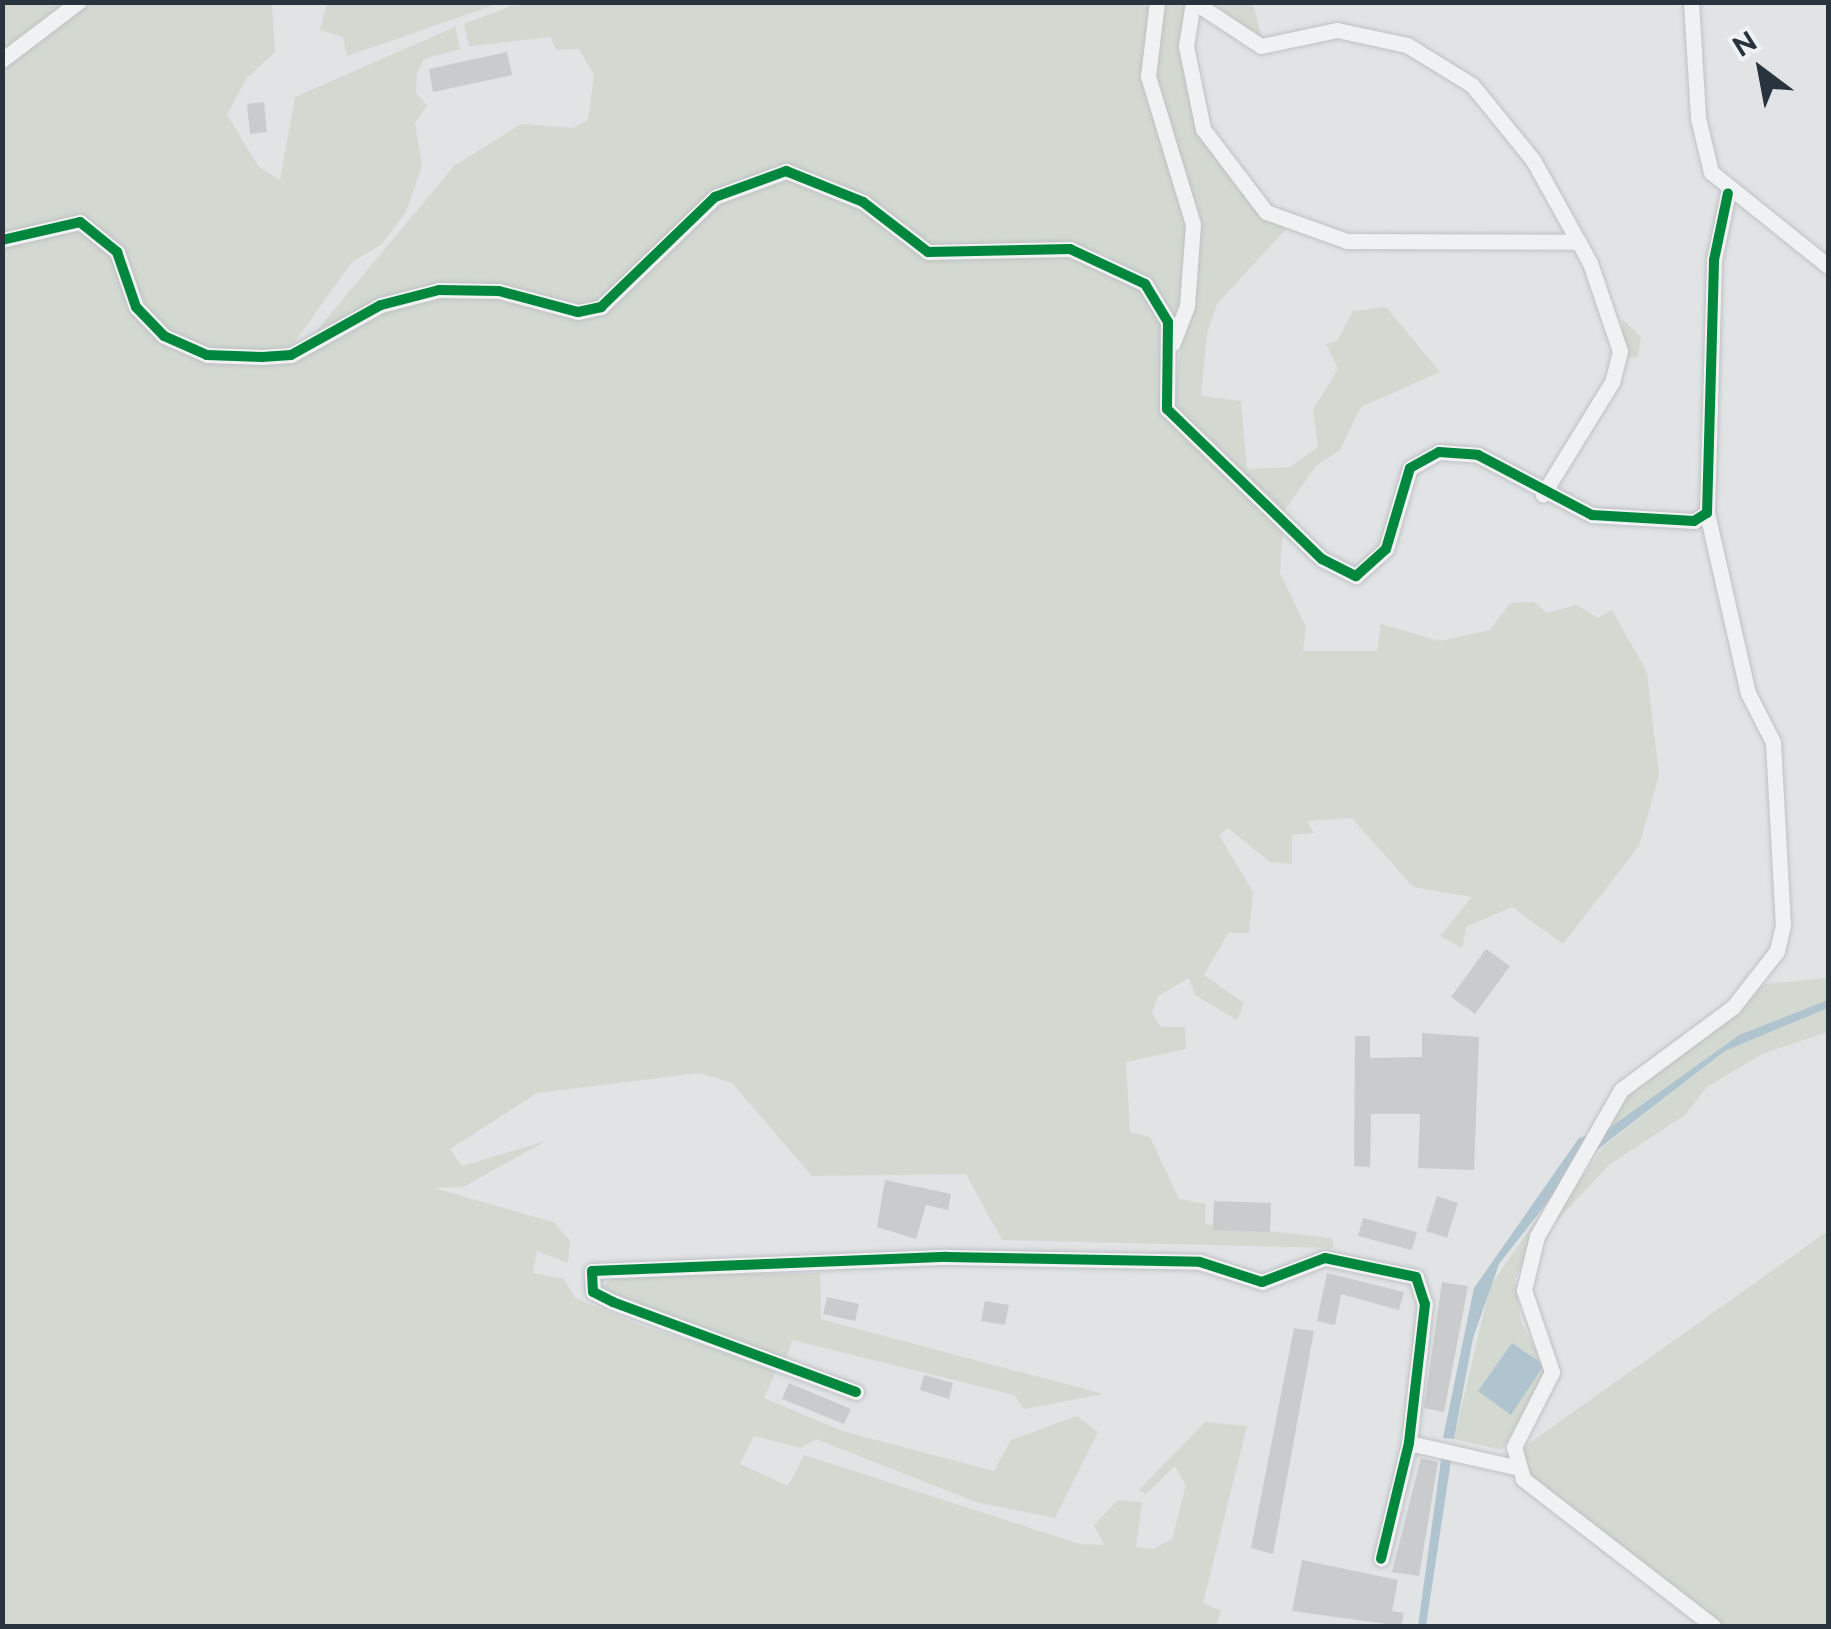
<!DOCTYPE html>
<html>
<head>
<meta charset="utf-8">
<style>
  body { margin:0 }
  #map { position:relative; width:1831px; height:1629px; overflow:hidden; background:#e1e3e5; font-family:Raleway,sans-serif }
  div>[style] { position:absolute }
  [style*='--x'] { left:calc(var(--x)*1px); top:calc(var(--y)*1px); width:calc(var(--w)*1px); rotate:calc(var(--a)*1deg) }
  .green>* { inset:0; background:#d3d9d1 }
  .water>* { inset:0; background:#b0c4cf }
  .building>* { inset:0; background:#c9cbcd }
  .roads { filter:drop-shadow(0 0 2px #bfc1c3) drop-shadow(0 0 2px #bfc1c3) }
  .street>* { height:15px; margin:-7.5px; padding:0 7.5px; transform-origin:7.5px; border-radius:7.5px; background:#f0f1f2 }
  .cycleway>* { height:10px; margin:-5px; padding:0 5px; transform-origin:5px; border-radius:5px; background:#00873e }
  span { translate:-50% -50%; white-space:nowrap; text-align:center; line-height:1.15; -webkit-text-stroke:10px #eef2f5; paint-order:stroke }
  .frame { position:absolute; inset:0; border:5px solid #29333d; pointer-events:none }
  .north { position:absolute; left:1711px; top:20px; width:100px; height:100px; -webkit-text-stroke:8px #eef2f5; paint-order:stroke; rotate:328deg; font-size:28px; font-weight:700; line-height:40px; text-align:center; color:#29333d }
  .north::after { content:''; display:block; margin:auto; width:35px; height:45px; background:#29333d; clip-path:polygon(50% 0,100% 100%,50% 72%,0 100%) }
</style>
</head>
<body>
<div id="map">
  <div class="green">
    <i style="clip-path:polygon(3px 3px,68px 3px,3px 52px)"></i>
    <i style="clip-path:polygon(83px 3px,272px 3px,275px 52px,246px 79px,227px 115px,259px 167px,280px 180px,295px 97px,455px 27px,460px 49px,424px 59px,417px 72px,416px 93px,427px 105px,415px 123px,422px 166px,406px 212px,381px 245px,352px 262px,289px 350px,208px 351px,166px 332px,81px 218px,3px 235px,3px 63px)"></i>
    <i style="clip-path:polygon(327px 3px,327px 2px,500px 3px,347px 56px,343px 37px,320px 30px)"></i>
    <i style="clip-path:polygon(519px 3px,1154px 3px,1145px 50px,1191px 225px,1182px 310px,1169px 314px,1148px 280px,1103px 253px,929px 248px,865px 198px,786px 167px,712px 193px,599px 302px,579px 307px,500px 287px,379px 301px,313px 335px,454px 166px,521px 124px,573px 128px,588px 120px,594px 75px,579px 49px,556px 50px,551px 37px,469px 46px,464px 24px)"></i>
    <i style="clip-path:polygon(1163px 3px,1186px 3px,1180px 47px,1198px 131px,1238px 190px,1288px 227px,1217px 304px,1207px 334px,1201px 396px,1241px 401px,1247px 469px,1290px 467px,1318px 447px,1313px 410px,1338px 369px,1326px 344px,1337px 341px,1353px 311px,1386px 307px,1440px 372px,1361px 407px,1340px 450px,1316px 466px,1282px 514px,1172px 407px,1199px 223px,1153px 75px)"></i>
    <i style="clip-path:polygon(1215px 3px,1253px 3px,1262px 39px,1245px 30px)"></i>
    <i style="clip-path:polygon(786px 175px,861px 205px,906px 243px,1069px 253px,1142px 286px,1164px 323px,1163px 410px,1283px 526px,1280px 573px,1306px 627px,1303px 651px,1377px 651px,1381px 624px,1440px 641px,1490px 630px,1510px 603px,1534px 602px,1547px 613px,1577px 605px,1598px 618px,1612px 610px,1647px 672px,1659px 775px,1639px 846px,1563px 944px,1512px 907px,1466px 927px,1462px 948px,1440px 936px,1472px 897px,1413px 887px,1352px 818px,1307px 821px,1314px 833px,1292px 835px,1292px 864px,1270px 862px,1228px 828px,1219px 835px,1253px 892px,1249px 933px,1228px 933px,1204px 975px,1244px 1003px,1237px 1020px,1195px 995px,1189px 978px,1158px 996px,1152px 1013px,1161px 1027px,1185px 1027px,1186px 1049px,1126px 1062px,1130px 1132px,1150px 1137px,1179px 1199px,1206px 1204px,1205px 1224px,1332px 1238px,1334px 1248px,1002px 1240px,966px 1174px,812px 1176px,732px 1083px,699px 1073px,537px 1093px,450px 1149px,462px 1166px,546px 1141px,463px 1187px,434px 1188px,553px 1222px,570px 1240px,568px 1263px,537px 1251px,533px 1273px,564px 1279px,575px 1298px,640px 1325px,777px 1369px,764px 1398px,842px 1431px,994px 1471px,1011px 1440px,1077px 1416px,1098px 1432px,1055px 1518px,976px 1502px,816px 1439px,801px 1448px,754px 1436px,740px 1464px,788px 1486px,804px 1455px,1080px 1544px,1104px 1545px,1094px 1525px,1118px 1500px,1142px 1502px,1136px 1547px,1153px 1549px,1172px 1539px,1186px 1485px,1175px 1466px,1146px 1494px,1139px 1490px,1205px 1422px,1247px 1426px,1203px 1603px,1221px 1611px,1216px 1626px,3px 1626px,3px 244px,78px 225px,104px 243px,162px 339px,262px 361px,382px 309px,464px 293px,602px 310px,717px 200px)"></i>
    <i style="clip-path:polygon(1622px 319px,1641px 337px,1638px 357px,1625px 357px)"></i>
    <i style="clip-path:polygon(1828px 978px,1828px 1000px,1739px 1035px,1605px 1131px,1626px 1091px,1765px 984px)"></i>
    <i style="clip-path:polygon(1828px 1008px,1828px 1032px,1762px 1054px,1707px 1087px,1685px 1115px,1610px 1164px,1541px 1237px,1604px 1146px,1725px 1051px)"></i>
    <i style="clip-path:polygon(1560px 1186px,1515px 1279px,1521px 1322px,1547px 1370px,1502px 1450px,1454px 1439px,1490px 1286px)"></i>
    <i style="clip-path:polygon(1828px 1231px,1828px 1626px,1723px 1626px,1532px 1481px,1517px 1452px)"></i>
    <i style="clip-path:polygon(820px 1273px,821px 1319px,1103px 1394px,1024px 1409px,1014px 1395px,792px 1340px,786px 1361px,601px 1289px,616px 1275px)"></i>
  </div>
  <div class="water">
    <i style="clip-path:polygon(1828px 1000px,1828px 1008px,1725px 1051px,1575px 1167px,1499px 1264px,1473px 1338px,1454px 1439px,1443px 1438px,1474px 1288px,1579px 1138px,1605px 1131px,1739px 1035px)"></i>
    <i style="clip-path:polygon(1512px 1343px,1544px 1365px,1511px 1415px,1478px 1391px)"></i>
    <i style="clip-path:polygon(1442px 1453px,1452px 1454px,1426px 1626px,1418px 1626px)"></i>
  </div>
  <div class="building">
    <i style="clip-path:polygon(507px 52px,512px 75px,433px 92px,429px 69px)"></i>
    <i style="clip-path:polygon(264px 102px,267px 132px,250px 134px,247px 104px)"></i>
    <i style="clip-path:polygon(1486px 949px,1510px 966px,1475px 1014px,1451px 997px)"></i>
    <i style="clip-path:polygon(1422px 1033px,1479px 1037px,1474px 1170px,1418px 1168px,1420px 1114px,1371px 1114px,1370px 1167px,1354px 1166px,1355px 1036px,1370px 1036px,1370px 1058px,1422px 1057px)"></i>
    <i style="clip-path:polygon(885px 1180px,951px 1194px,948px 1210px,926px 1205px,916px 1239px,877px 1227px)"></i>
    <i style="clip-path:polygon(1437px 1196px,1458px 1203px,1447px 1238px,1426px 1231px)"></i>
    <i style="clip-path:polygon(1214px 1201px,1271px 1203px,1270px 1232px,1213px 1230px)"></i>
    <i style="clip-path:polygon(1363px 1218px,1417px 1232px,1412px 1250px,1358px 1236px)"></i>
    <i style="clip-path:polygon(1327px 1273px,1404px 1292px,1399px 1310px,1341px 1294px,1335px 1325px,1317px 1321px)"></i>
    <i style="clip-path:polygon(1442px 1282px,1468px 1286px,1444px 1412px,1424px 1408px)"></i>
    <i style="clip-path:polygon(827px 1297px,859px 1304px,855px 1321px,823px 1314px)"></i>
    <i style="clip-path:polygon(985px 1301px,1009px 1305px,1005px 1325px,981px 1321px)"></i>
    <i style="clip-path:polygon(1294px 1328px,1314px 1331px,1273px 1554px,1251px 1548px)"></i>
    <i style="clip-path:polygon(924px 1375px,953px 1383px,949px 1399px,920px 1390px)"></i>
    <i style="clip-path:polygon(789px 1383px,851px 1409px,844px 1424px,782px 1399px)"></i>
    <i style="clip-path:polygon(1421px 1458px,1438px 1462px,1419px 1576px,1392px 1572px)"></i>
    <i style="clip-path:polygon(1302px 1560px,1398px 1580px,1392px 1611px,1404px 1613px,1401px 1626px,1292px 1611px)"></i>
  </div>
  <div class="roads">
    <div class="street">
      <i style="--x:1157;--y:2;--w:75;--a:96.9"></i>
      <i style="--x:1148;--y:76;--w:155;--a:73.1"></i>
      <i style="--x:1193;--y:224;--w:82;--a:94.2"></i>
      <i style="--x:1187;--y:306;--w:40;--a:111"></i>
      <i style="--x:1193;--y:2;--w:45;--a:99"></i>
      <i style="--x:1186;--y:46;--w:85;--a:78.4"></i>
      <i style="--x:1203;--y:129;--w:104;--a:52.8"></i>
      <i style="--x:1266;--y:212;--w:86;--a:19.7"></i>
      <i style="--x:1347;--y:241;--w:232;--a:0.2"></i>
      <i style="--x:1194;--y:2;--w:80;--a:33.3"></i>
      <i style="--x:1261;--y:46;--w:78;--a:-11.9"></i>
      <i style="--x:1337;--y:30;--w:72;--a:12.1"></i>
      <i style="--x:1407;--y:45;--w:76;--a:31.6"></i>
      <i style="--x:1472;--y:85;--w:97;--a:50.9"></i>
      <i style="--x:1533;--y:160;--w:118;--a:61"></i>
      <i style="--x:1590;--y:263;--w:93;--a:71.2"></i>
      <i style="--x:1620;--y:351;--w:32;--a:104"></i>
      <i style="--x:1612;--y:382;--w:132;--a:121.6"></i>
      <i style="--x:1691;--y:2;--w:116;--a:86.5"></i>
      <i style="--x:1698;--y:118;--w:56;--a:76.5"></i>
      <i style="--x:1711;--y:172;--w:150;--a:38.8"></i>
      <i style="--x:2;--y:60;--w:96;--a:-37.3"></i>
      <i style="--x:2;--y:240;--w:80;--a:-13"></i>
      <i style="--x:80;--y:222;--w:48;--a:39"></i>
      <i style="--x:117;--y:252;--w:58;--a:70.9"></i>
      <i style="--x:136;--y:307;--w:40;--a:46"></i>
      <i style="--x:164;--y:336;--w:47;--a:23.8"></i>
      <i style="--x:207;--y:355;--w:55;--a:2.1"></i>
      <i style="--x:262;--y:357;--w:29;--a:-4"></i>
      <i style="--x:291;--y:355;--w:103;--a:-29.1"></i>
      <i style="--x:381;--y:305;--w:60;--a:-14.5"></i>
      <i style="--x:439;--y:290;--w:60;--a:1"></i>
      <i style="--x:499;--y:291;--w:82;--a:14.9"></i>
      <i style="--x:578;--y:312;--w:24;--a:-12"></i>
      <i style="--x:601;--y:307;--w:158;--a:-44"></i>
      <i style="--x:715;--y:197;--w:76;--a:-20.1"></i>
      <i style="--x:786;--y:171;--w:83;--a:21.9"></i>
      <i style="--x:863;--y:202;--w:82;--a:37.6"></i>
      <i style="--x:928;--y:252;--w:142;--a:-1.2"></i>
      <i style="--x:1070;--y:249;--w:83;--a:25"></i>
      <i style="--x:1145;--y:284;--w:44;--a:58.8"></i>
      <i style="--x:1168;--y:322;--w:87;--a:90.7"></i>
      <i style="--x:1167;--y:409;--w:216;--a:44.1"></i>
      <i style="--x:1322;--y:559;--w:38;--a:27"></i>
      <i style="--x:1356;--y:576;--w:40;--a:-42"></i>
      <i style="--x:1386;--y:549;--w:84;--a:-73.5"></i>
      <i style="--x:1410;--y:468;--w:33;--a:-29"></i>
      <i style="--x:1439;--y:452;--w:39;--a:4"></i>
      <i style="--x:1478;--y:455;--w:129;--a:27.8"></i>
      <i style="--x:1592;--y:515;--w:102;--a:3.4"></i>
      <i style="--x:1694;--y:521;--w:15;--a:-32"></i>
      <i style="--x:1707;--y:513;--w:253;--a:-88.4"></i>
      <i style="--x:1714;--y:260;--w:68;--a:-78.2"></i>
      <i style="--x:1707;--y:513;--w:185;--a:77.2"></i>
      <i style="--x:1748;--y:693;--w:55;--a:63"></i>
      <i style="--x:1773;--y:742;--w:183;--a:86.9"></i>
      <i style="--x:1783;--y:925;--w:27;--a:103"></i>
      <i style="--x:1777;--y:951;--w:71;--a:128.2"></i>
      <i style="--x:1733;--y:1007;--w:139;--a:143.5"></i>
      <i style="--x:1621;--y:1090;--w:168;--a:119.9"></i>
      <i style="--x:1537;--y:1236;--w:56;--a:103.5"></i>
      <i style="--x:1524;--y:1290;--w:87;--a:71.1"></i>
      <i style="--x:1552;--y:1372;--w:84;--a:116.9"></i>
      <i style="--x:1514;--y:1447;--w:33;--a:74"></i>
      <i style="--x:1523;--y:1479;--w:240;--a:37.7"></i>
      <i style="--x:856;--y:1392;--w:259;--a:-159.7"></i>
      <i style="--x:613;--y:1302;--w:22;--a:-153"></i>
      <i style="--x:593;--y:1292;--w:21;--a:-93"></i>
      <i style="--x:592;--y:1271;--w:355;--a:-2.3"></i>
      <i style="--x:947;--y:1257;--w:253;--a:1.1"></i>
      <i style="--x:1200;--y:1262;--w:65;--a:17.9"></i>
      <i style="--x:1262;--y:1282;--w:67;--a:-20.9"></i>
      <i style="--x:1325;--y:1258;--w:93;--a:11.8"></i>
      <i style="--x:1416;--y:1277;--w:28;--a:72"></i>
      <i style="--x:1425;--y:1304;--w:140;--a:96.6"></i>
      <i style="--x:1409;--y:1443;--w:119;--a:103.6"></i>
      <i style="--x:1409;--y:1443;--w:109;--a:12.8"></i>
    </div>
  </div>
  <div class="cycleway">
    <i style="--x:2;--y:240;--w:80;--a:-13"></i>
    <i style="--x:80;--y:222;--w:48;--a:39"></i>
    <i style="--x:117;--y:252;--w:58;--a:70.9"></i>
    <i style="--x:136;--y:307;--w:40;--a:46"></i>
    <i style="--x:164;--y:336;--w:47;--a:23.8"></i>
    <i style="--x:207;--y:355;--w:55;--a:2.1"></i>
    <i style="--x:262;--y:357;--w:29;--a:-4"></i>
    <i style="--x:291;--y:355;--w:103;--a:-29.1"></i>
    <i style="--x:381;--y:305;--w:60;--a:-14.5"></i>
    <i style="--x:439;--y:290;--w:60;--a:1"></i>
    <i style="--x:499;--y:291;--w:82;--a:14.9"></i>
    <i style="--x:578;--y:312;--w:24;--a:-12"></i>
    <i style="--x:601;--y:307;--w:158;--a:-44"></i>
    <i style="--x:715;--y:197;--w:76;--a:-20.1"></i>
    <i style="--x:786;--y:171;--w:83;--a:21.9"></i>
    <i style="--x:863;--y:202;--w:82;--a:37.6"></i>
    <i style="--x:928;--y:252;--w:142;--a:-1.2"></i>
    <i style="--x:1070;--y:249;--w:83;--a:25"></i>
    <i style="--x:1145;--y:284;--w:44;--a:58.8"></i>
    <i style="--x:1168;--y:322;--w:87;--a:90.7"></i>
    <i style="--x:1167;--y:409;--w:216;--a:44.1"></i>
    <i style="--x:1322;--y:559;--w:38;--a:27"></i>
    <i style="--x:1356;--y:576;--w:40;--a:-42"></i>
    <i style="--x:1386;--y:549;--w:84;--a:-73.5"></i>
    <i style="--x:1410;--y:468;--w:33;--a:-29"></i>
    <i style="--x:1439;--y:452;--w:39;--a:4"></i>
    <i style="--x:1478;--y:455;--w:129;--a:27.8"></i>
    <i style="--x:1592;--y:515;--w:102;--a:3.4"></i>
    <i style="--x:1694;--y:521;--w:15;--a:-32"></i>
    <i style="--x:1707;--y:513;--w:253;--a:-88.4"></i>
    <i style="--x:1714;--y:260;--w:68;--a:-78.2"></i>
    <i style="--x:856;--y:1392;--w:259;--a:-159.7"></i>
    <i style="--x:613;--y:1302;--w:22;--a:-153"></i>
    <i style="--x:593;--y:1292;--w:21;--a:-93"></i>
    <i style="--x:592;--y:1271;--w:355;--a:-2.3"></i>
    <i style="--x:947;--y:1257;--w:253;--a:1.1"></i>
    <i style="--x:1200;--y:1262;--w:65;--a:17.9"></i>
    <i style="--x:1262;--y:1282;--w:67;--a:-20.9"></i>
    <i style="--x:1325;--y:1258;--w:93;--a:11.8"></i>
    <i style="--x:1416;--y:1277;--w:28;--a:72"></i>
    <i style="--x:1425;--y:1304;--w:140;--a:96.6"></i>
    <i style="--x:1409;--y:1443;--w:119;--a:103.6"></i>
  </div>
  <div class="frame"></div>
  <div class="north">N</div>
</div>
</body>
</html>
